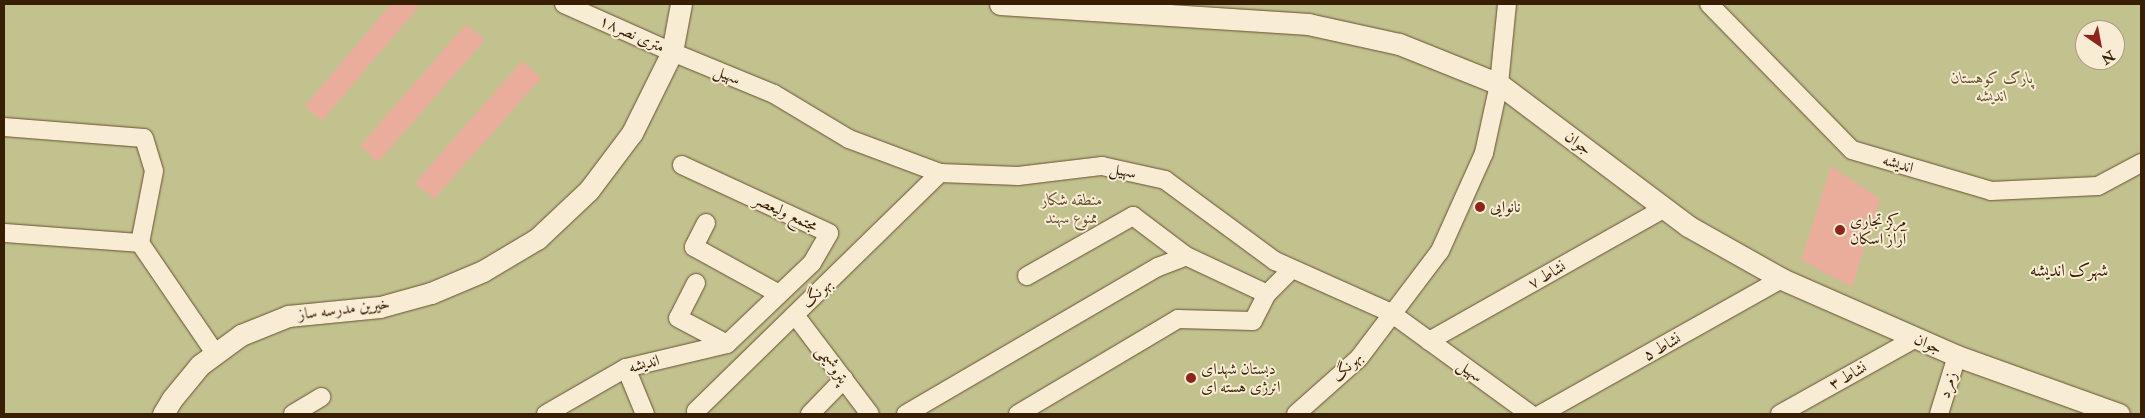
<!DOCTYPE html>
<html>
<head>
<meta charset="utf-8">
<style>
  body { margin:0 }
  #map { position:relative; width:2145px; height:418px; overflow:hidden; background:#f6e2be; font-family:"IM FELL Double Pica",Amiri,serif }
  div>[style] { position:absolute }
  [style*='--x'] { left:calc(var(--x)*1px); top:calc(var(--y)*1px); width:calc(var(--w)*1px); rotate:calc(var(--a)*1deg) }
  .green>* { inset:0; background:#c1c28e }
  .building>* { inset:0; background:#eaad9b }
  .roads { filter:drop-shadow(0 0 1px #685032) drop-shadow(0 0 1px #685032) }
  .minor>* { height:18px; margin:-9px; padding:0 9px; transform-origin:9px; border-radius:9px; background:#f9ecd5 }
  .tertiary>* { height:21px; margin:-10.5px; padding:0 10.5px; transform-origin:10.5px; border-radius:10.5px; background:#f9ecd5 }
  .dots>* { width:14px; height:14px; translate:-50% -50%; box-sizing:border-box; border:2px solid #f9ecd5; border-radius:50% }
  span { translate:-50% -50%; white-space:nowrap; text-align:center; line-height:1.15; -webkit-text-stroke:4px #f9ecd5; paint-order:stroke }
  .street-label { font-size:16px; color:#381f03 }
  .park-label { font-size:16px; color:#61502d; font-style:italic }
  .poi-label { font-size:16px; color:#381f03 }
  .left { translate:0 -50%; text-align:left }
  .neighbourhood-label { font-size:18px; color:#381f03 }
  .frame { position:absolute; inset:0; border:5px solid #381f03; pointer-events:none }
  .north { position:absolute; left:2075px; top:20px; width:50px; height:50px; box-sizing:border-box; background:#f9ecd5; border:1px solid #ac9a81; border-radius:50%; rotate:147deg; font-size:14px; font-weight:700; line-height:20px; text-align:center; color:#381f03 }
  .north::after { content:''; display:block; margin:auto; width:18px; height:22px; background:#8f2418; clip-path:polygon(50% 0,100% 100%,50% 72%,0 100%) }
</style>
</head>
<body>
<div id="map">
  <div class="green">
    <i style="clip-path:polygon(evenodd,4px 4px,2141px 4px,2141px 414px,4px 414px,4px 4px,2085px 30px,2115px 30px,2115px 60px,2085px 60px,2085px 30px)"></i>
  </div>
  <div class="building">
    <i style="clip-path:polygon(391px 4px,421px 4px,322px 121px,305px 106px)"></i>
    <i style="clip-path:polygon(466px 24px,485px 40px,378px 162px,360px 146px)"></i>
    <i style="clip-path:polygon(522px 61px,541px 78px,434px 199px,415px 183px)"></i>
    <i style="clip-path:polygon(1831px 166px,1880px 199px,1852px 287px,1801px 260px)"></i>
  </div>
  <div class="roads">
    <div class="minor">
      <i style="--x:564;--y:4;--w:118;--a:24"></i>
      <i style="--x:672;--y:52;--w:110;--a:22.4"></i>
      <i style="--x:774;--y:94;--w:87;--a:31"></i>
      <i style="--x:849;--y:139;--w:97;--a:20.5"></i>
      <i style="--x:940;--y:173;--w:78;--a:2.2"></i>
      <i style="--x:1018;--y:176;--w:85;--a:-6.8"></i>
      <i style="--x:1102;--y:166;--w:65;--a:12.5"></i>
      <i style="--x:1165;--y:180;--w:137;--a:36.4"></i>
      <i style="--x:1275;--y:261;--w:127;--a:24.1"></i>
      <i style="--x:1391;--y:313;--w:172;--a:36"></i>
      <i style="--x:1709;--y:4;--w:204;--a:45.6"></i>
      <i style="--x:1852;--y:150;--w:145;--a:16.4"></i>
      <i style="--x:1991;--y:191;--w:107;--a:-2.7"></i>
      <i style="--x:2098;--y:186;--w:49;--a:-28.1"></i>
      <i style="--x:4;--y:127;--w:140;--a:4.5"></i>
      <i style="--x:144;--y:138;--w:34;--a:73"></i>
      <i style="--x:154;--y:171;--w:73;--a:101"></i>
      <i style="--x:140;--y:243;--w:133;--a:55.7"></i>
      <i style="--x:706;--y:223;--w:27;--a:117"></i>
      <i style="--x:694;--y:247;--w:97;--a:28.9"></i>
      <i style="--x:4;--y:233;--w:136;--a:4.2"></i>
      <i style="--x:1027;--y:276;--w:122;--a:-29.5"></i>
      <i style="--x:1133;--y:216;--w:66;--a:37"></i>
      <i style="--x:696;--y:283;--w:39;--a:117"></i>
      <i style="--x:678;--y:318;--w:55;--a:28"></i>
      <i style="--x:795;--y:315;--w:124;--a:52.9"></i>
      <i style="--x:1429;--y:341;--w:271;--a:-29.4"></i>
      <i style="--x:626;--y:368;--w:50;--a:67.6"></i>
      <i style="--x:293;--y:414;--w:33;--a:-31"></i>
      <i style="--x:546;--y:414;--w:92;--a:-29.9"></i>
      <i style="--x:626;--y:368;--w:104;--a:-13.4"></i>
      <i style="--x:727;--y:344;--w:117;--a:-43.6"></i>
      <i style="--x:812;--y:263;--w:34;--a:-60"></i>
      <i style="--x:829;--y:233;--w:162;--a:-155.2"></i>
      <i style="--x:697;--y:414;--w:3;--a:-108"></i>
      <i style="--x:696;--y:411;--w:341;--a:-44.3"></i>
      <i style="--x:810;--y:414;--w:49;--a:-45.8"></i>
      <i style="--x:906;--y:414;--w:292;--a:-30.3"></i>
      <i style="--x:1158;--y:267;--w:30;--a:-21"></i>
      <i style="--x:1186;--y:256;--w:89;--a:25.1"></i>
      <i style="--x:1018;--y:414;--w:186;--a:-30.7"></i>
      <i style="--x:1178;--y:319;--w:75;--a:1.5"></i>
      <i style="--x:1253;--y:321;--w:30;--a:-63"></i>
      <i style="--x:1267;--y:294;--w:35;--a:-45"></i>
      <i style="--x:1296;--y:414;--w:84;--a:-41.6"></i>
      <i style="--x:1359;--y:358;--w:134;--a:-52.9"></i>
      <i style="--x:1440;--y:251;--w:107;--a:-65.8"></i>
      <i style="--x:1484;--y:153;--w:71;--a:-77.7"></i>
      <i style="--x:1499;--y:84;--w:80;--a:-84.3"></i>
      <i style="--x:1541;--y:414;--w:276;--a:-29.3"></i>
      <i style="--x:1780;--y:414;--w:156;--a:-29.2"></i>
      <i style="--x:1939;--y:414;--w:61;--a:-72.8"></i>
    </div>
    <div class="tertiary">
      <i style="--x:1000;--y:4;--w:309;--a:3.7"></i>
      <i style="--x:1308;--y:24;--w:93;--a:12.4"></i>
      <i style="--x:1399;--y:44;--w:108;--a:21.8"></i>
      <i style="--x:1499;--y:84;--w:236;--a:36.9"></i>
      <i style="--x:1688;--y:226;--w:108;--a:29.4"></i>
      <i style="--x:1782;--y:279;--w:191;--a:23.7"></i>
      <i style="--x:1957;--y:356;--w:172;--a:19.7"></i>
      <i style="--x:163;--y:414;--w:17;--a:-59"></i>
      <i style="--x:172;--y:399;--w:44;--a:-50.5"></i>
      <i style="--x:200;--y:365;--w:51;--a:-36.2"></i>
      <i style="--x:241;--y:335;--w:51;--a:-22"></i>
      <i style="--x:288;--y:316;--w:92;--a:-5.6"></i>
      <i style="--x:380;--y:307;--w:53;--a:-15.4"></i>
      <i style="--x:431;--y:293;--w:56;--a:-22.9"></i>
      <i style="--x:483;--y:271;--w:63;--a:-30.7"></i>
      <i style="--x:537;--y:239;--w:71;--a:-43.3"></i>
      <i style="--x:589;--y:190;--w:71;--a:-53"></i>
      <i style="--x:632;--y:133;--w:90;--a:-63.7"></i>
      <i style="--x:672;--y:52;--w:49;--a:-79.4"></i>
    </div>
  </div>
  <div class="dots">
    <i style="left:1480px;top:207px;background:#8f2418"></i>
    <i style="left:1840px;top:230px;background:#8f2418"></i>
    <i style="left:1191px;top:378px;background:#8f2418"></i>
  </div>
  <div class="street-label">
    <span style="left:632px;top:34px;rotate:24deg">۱۸متری نصر</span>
    <span style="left:727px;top:75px;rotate:22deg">سهیل</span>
    <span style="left:1578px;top:143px;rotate:37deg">جوان</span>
    <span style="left:1898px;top:164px;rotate:17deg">اندیشه</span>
    <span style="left:1123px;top:171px;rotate:12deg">سهیل</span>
    <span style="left:786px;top:213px;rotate:25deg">مجتمع ولیعصر</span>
    <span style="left:1547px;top:275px;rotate:-29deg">نشاط ۷</span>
    <span style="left:817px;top:293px;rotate:-44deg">بهرنگ</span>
    <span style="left:344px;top:309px;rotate:-7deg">خیرین مدرسه ساز</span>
    <span style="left:1928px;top:344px;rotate:24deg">جوان</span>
    <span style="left:1662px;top:347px;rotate:-29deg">نشاط ۵</span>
    <span style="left:644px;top:364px;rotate:-15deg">اندیشه</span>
    <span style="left:832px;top:365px;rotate:53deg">پتروشیمی</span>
    <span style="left:1347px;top:367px;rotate:-45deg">بهرنگ</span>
    <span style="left:1470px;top:371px;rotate:36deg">سهیل</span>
    <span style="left:1848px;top:376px;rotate:-29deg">نشاط ۳</span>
    <span style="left:1948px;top:385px;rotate:-73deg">زمرد</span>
  </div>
  <div class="park-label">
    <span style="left:1992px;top:87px">پارک کوهستان<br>اندیشه</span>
    <span style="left:1072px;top:209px">منطقه شکار<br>ممنوع سهند</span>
  </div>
  <div class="poi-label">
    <span class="left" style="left:1490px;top:207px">نانوایی</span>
    <span class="left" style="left:1850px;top:230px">مرکز تجاری<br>آراز اسکان</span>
    <span class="left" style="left:1201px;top:378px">دبستان شهدای<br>انرژی هسته ای</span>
  </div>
  <div class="neighbourhood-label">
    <span style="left:2069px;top:271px">شهرک اندیشه</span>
  </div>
  <div class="frame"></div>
  <div class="north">N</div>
</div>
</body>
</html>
